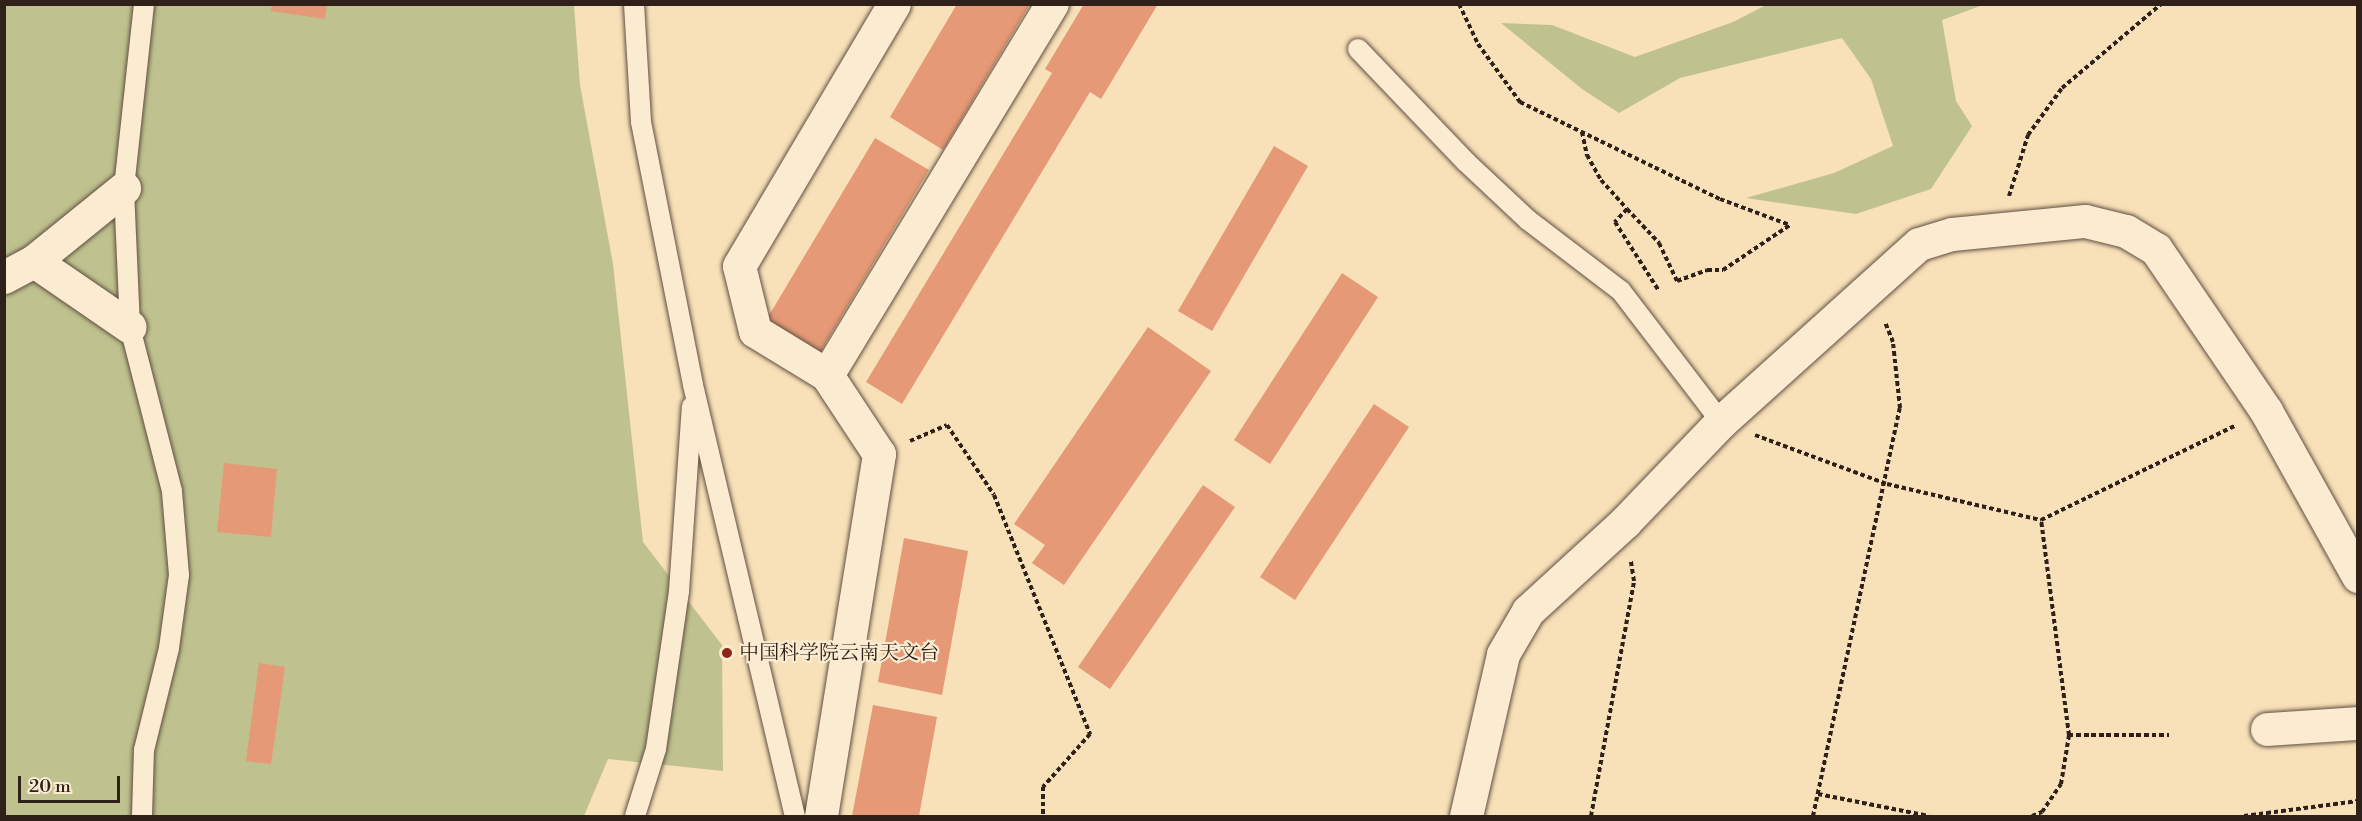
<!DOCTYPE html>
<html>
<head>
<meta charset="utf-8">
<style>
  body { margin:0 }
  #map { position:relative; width:2362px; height:821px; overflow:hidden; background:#f8e0b8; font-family:"Libre Bodoni","Noto Serif SC",serif }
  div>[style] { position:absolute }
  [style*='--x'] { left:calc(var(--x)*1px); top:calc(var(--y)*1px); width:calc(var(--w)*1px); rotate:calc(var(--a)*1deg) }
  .green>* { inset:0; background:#bfc28e }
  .building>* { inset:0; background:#e59976 }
  .path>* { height:4px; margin-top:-2px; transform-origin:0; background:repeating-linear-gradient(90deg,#2f201a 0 4.5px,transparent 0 7.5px) }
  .roads { filter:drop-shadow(0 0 2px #615042) drop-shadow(0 0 2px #615042) }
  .service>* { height:20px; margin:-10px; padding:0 10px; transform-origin:10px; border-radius:10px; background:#faebd1 }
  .minor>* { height:33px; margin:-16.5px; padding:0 16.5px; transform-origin:16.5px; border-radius:16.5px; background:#faebd1 }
  .dots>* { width:16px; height:16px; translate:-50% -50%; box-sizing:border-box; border:3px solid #faebd1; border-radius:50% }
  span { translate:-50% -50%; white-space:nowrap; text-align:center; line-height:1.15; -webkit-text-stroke:4.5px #faebd1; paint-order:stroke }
  .poi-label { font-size:20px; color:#2f201a }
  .left { translate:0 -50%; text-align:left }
  .frame { position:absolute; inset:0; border:6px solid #2f201a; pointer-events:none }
  .scale { position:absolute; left:18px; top:776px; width:102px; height:27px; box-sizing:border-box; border:3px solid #2f201a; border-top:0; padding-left:8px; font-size:18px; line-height:21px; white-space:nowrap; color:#2f201a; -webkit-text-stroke:4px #faebd1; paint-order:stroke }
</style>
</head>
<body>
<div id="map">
  <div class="green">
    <i style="clip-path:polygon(1768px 4px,1983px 5px,1942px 20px,1956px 101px,1972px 126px,1931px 189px,1856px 214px,1746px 198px,1834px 173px,1893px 146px,1871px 79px,1842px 38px,1680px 78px,1619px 113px,1582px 89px,1501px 23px,1552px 25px,1635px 57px,1733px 22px)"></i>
    <i style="clip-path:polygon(5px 5px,574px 5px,580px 85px,613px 264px,643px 542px,722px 645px,723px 771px,608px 759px,584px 816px,5px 816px)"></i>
  </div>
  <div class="building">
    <i style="clip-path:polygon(272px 4px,327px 4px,325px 19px,271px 11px)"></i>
    <i style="clip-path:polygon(957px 4px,1030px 4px,943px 150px,890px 117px)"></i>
    <i style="clip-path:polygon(1084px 4px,1158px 4px,1101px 99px,1090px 92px,902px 404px,866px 382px,1052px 73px,1045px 69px)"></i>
    <i style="clip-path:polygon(875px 138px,929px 170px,819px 354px,765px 322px)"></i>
    <i style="clip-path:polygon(1274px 146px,1308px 166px,1212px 331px,1178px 311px)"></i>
    <i style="clip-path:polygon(1342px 273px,1378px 297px,1270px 464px,1234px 440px)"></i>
    <i style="clip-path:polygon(1148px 327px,1211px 371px,1064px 585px,1032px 563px,1045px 545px,1014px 524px)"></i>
    <i style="clip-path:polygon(1374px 404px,1409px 427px,1295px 600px,1260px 577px)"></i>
    <i style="clip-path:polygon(224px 463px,277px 469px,271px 537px,217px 532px)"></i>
    <i style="clip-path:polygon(1203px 485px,1235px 507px,1110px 689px,1078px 667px)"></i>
    <i style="clip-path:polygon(904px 538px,968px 551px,942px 695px,878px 682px)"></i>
    <i style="clip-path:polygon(259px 663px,285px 667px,271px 764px,246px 761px)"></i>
    <i style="clip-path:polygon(873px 705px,937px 717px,919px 816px,852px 816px)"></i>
  </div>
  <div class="path">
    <i style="--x:1459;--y:4;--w:44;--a:64.6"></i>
    <i style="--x:1478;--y:44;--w:72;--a:54.1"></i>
    <i style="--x:1520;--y:102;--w:222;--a:25.9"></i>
    <i style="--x:1720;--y:199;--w:75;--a:20.4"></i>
    <i style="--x:1582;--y:132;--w:24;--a:78"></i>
    <i style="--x:1587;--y:155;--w:29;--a:61"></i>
    <i style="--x:1601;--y:180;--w:39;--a:48"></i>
    <i style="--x:1627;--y:209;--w:18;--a:133"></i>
    <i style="--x:1615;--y:222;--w:82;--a:57.5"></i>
    <i style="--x:2009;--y:196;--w:64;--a:-72.7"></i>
    <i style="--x:2028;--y:135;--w:58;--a:-54.1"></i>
    <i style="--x:2062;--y:88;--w:130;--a:-40.3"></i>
    <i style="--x:1627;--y:209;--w:47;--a:46.7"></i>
    <i style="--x:1659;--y:243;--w:42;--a:64.7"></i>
    <i style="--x:1677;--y:281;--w:32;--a:-20"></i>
    <i style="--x:1707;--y:270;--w:16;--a:0"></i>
    <i style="--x:1723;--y:270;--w:81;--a:-33.9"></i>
    <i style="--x:1755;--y:435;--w:141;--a:20.4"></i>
    <i style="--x:1887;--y:484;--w:158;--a:13.2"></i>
    <i style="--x:2041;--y:520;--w:216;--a:-25.9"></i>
    <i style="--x:910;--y:441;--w:40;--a:-23.4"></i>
    <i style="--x:947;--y:425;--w:84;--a:56.1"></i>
    <i style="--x:994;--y:495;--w:258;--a:68.1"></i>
    <i style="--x:1090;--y:734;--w:71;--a:131.6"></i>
    <i style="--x:1043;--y:787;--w:29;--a:90"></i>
    <i style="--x:2069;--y:735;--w:100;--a:0"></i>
    <i style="--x:1818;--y:794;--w:113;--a:11.2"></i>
    <i style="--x:1591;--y:816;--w:239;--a:-79.6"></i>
    <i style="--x:1634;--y:581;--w:20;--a:-99"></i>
    <i style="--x:1813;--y:816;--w:417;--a:-78"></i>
    <i style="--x:1900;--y:408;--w:66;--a:-96.1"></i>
    <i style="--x:1893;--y:342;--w:22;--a:-112"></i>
    <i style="--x:2032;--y:816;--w:11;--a:-22"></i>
    <i style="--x:2042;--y:812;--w:34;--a:-56"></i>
    <i style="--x:2061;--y:784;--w:50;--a:-80.7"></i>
    <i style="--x:2069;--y:735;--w:217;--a:-97.4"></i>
    <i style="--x:2244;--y:816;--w:115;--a:-7.5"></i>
  </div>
  <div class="roads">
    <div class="service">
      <i style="--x:634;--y:4;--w:118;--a:86.6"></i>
      <i style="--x:641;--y:122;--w:268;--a:78.8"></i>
      <i style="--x:693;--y:385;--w:443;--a:76.7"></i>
      <i style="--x:1358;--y:49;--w:156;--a:46.3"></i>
      <i style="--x:1466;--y:162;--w:85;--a:43.1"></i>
      <i style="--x:1528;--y:220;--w:117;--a:37.4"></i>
      <i style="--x:1621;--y:291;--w:165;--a:52.6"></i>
      <i style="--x:142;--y:816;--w:66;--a:-88.3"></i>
      <i style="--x:144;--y:750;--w:105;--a:-76.2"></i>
      <i style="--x:169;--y:648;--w:74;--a:-82.2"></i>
      <i style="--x:179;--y:575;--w:84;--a:-94.8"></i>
      <i style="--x:172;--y:491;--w:169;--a:-104.4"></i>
      <i style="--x:130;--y:327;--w:139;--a:-92.5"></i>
      <i style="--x:124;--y:188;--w:185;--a:-83.8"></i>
      <i style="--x:635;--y:816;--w:70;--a:-72.6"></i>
      <i style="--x:656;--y:749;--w:160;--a:-81.7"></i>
      <i style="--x:679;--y:591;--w:185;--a:-86"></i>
    </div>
    <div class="minor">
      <i style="--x:34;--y:261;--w:116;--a:34.5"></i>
      <i style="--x:4;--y:277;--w:34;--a:-28"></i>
      <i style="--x:34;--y:261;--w:116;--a:-39"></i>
      <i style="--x:827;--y:375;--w:434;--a:-58.8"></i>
      <i style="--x:2267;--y:729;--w:91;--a:-3.8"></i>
      <i style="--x:821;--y:816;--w:367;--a:-80.9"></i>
      <i style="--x:879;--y:454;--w:95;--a:-123.4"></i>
      <i style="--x:827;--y:375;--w:84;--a:-148.6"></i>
      <i style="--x:755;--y:331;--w:67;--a:-103.8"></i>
      <i style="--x:739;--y:266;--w:304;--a:-59.4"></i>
      <i style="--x:1466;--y:816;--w:166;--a:-77.1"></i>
      <i style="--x:1503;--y:654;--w:50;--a:-59.8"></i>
      <i style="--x:1528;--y:611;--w:132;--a:-42.5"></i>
      <i style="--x:1625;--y:522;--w:139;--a:-46.2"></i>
      <i style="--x:1721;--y:422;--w:266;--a:-42"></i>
      <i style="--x:1919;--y:244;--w:34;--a:-17"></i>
      <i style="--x:1952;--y:234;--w:134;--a:-5.6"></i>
      <i style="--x:2085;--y:221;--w:42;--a:13.7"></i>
      <i style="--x:2126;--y:231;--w:35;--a:31"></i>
      <i style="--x:2156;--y:249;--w:196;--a:55.8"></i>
      <i style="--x:2266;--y:411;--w:189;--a:60.9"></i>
    </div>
  </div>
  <div class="dots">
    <i style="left:727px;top:653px;background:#8f2418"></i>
  </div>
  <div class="poi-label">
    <span class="left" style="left:739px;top:653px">中国科学院云南天文台</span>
  </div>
  <div class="frame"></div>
  <div class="scale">20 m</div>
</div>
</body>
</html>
